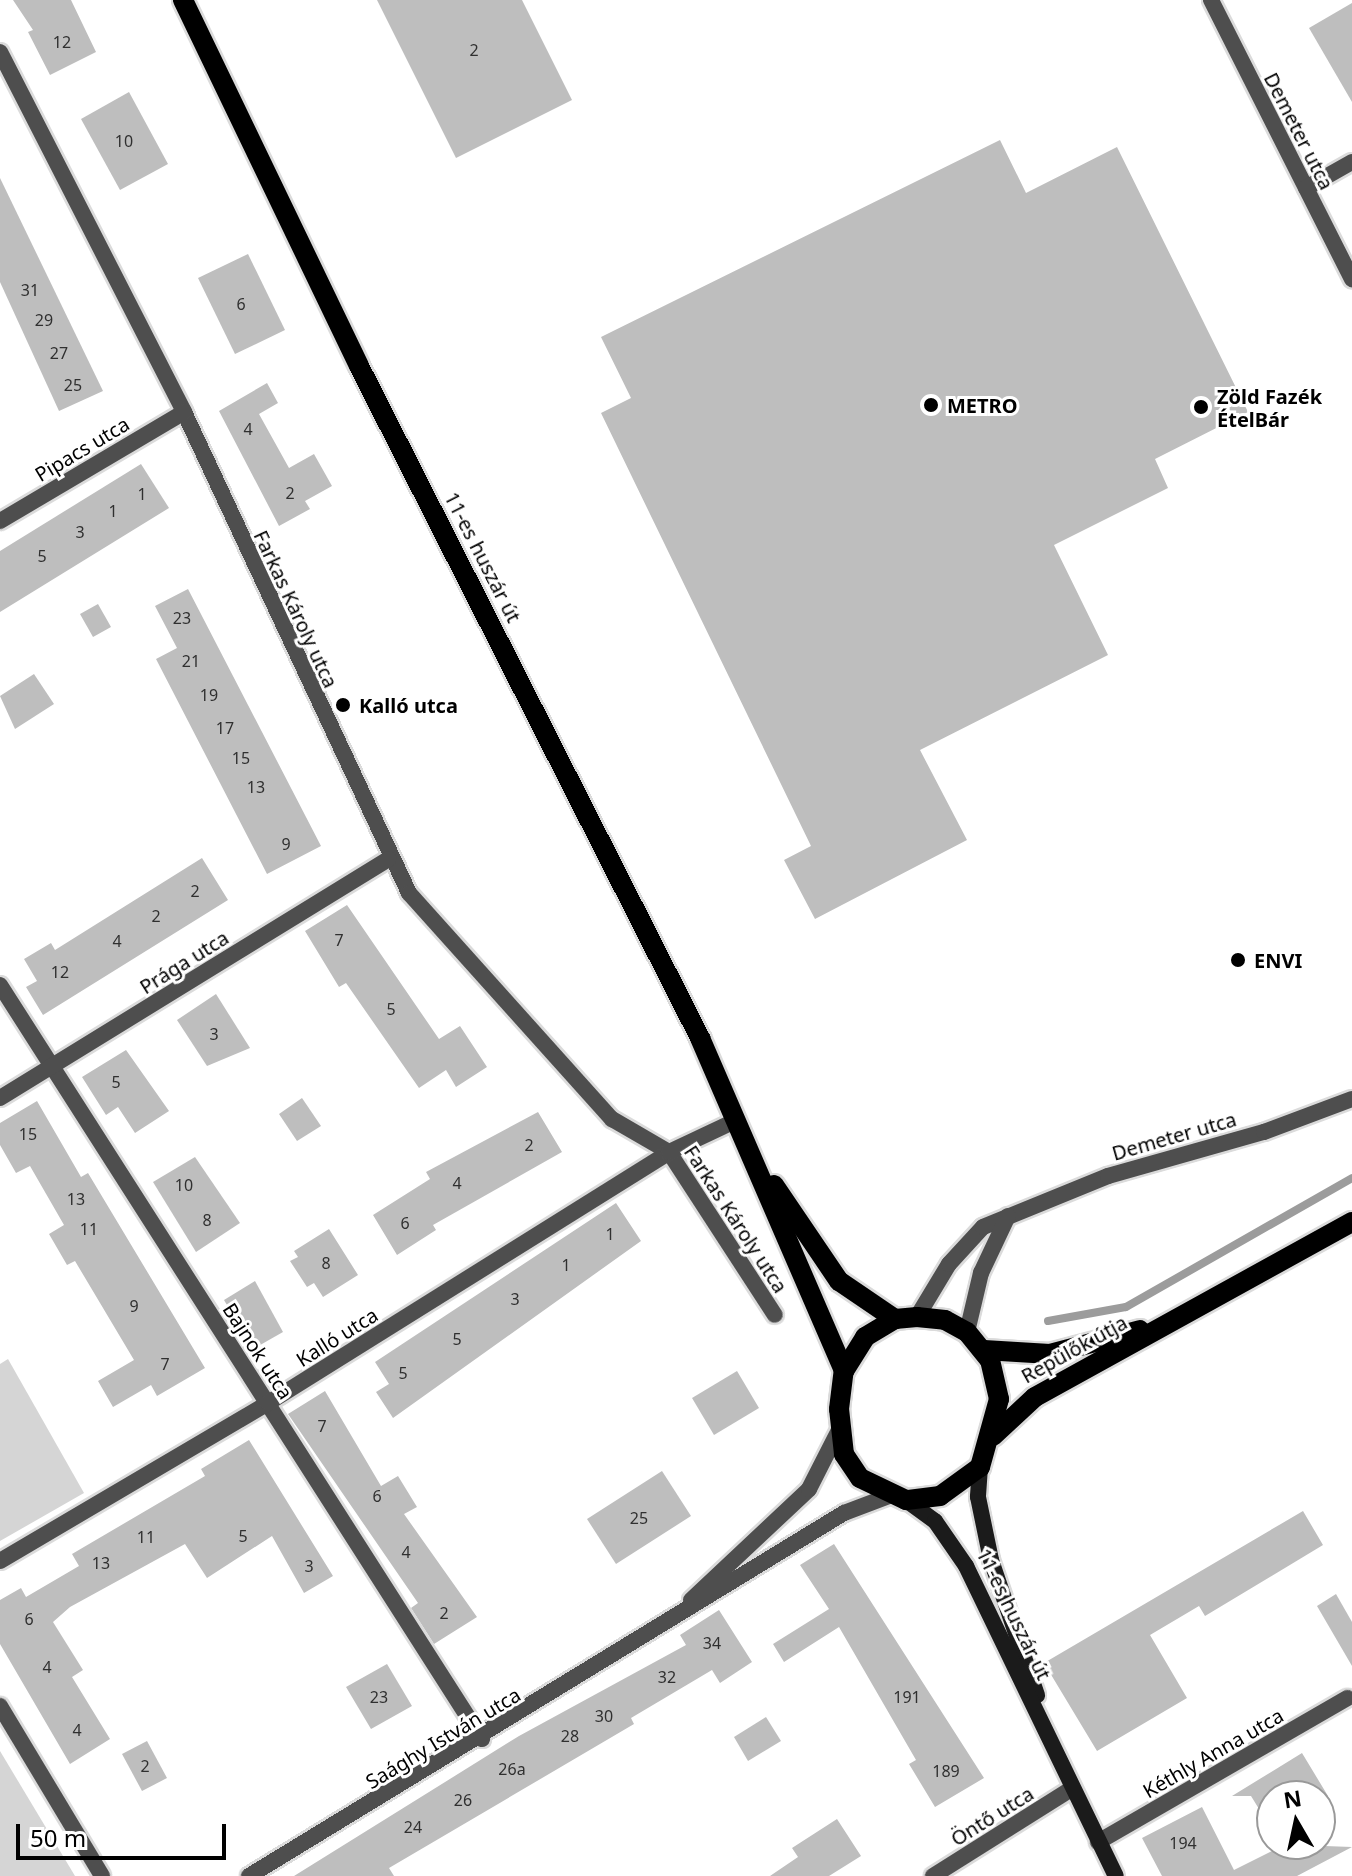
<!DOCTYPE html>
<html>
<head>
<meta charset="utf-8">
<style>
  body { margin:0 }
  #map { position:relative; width:1352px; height:1876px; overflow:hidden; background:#fff; font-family:"Noto Sans",sans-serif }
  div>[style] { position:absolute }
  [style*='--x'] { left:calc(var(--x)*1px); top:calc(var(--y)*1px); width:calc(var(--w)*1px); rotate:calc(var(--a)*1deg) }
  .green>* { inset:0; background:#d5d5d5 }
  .stream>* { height:8px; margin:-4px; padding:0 4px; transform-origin:4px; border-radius:4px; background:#9c9c9c }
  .building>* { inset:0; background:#bebebe }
  .roads { filter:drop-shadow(2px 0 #dbdbdb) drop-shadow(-2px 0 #dbdbdb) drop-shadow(0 2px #dbdbdb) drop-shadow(0 -2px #dbdbdb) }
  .minor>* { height:16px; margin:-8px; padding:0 8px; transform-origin:8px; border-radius:8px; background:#4e4e4e }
  .tertiary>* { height:16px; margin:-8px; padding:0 8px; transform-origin:8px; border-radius:8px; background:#4e4e4e }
  .secondary>* { height:16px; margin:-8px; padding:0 8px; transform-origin:8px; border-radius:8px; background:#1b1b1b }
  .primary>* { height:20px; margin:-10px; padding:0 10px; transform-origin:10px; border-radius:10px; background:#000 }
  .dots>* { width:22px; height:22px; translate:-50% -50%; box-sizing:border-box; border:4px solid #fff; border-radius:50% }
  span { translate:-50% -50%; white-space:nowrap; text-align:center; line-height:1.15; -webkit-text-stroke:6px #fff; paint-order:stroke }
  .number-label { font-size:16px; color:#303030 }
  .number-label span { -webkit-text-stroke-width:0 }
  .street-label { font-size:20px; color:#000 }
  .poi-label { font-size:20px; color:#000; font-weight:700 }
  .left { translate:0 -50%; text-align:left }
  .north { position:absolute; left:1256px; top:1780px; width:80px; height:80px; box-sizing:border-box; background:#fff; border:2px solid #999; border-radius:50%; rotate:351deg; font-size:22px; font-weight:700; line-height:32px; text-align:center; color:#000 }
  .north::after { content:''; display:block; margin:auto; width:28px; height:36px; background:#000; clip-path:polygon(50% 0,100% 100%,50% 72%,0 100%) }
  .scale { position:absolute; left:16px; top:1824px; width:210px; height:36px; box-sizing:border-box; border:4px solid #000; border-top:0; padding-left:10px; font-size:24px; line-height:28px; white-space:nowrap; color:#000; -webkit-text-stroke:6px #fff; paint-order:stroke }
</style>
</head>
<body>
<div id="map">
  <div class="green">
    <div style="clip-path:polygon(8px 1359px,84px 1493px,0 1541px,0 1364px)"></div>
    <div style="clip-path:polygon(0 1751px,75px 1876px,0 1876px)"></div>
  </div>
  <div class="stream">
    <div style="--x:1048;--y:1321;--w:79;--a:-10.2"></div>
    <div style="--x:1126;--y:1307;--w:260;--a:-29.7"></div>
  </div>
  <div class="building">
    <div style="clip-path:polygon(13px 0,71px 0,96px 52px,50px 75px,28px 32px,33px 30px)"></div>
    <div style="clip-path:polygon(377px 0,522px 0,572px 100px,456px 158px)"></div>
    <div style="clip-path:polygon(1352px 3px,1352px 102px,1309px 28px)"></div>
    <div style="clip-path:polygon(129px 92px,168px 164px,120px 190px,81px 119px)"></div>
    <div style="clip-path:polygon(1000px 140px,1026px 193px,1117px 147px,1248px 412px,1155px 459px,1168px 488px,1054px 545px,1108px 655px,920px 750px,967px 840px,815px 919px,784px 860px,811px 846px,601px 413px,631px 398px,601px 337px)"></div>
    <div style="clip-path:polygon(0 178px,103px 391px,59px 411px,0 282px)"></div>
    <div style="clip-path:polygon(248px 254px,285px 330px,235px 354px,198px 278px)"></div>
    <div style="clip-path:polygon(267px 383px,278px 403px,259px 414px,289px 468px,314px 454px,332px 486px,305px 501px,310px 509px,279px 526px,219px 411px)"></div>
    <div style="clip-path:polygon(141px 464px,169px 508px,0 612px,0 551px)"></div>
    <div style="clip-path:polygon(188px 589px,321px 846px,267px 874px,156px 659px,177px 648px,155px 606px)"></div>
    <div style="clip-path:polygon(98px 604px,111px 627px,93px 637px,80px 614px)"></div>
    <div style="clip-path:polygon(34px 674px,54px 704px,15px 729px,0 696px)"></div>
    <div style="clip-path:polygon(202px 858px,228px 900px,43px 1015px,26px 987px,37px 981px,24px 959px,51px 943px,55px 950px)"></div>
    <div style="clip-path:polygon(347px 905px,439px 1039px,460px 1026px,487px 1067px,456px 1087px,446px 1070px,419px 1088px,346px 983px,339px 987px,305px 931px)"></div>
    <div style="clip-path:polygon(216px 994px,250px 1048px,207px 1066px,177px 1020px)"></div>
    <div style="clip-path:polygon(126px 1050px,169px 1111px,135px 1133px,118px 1107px,106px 1115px,82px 1077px)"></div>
    <div style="clip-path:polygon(302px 1098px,321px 1126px,297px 1141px,279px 1114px)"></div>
    <div style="clip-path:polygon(37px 1101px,81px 1177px,88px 1173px,205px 1368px,157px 1396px,151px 1385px,113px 1407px,98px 1381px,134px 1360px,75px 1261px,67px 1265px,49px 1234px,64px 1225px,30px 1166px,16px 1173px,0 1145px,0 1123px)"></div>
    <div style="clip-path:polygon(538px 1112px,562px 1152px,433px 1225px,436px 1230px,397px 1255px,373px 1215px,430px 1179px,426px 1172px)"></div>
    <div style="clip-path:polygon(195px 1157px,240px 1223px,196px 1252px,153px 1182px)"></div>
    <div style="clip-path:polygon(616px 1203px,641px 1241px,393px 1418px,376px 1392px,389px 1384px,375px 1362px)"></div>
    <div style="clip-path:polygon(329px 1229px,358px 1275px,323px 1297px,314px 1283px,307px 1287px,290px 1261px,298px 1257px,294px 1251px)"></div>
    <div style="clip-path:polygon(255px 1281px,283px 1332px,253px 1349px,224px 1300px)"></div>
    <div style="clip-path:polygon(737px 1371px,759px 1408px,714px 1435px,692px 1398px)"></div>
    <div style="clip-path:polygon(325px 1391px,381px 1486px,398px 1476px,417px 1507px,404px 1514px,477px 1617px,434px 1644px,411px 1608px,418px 1603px,288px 1414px)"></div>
    <div style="clip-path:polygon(249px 1440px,333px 1576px,304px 1593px,272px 1536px,207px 1578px,185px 1544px,70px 1607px,53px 1622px,83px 1670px,72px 1677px,110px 1739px,70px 1764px,0 1644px,0 1600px,21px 1588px,26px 1597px,79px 1566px,72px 1554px,205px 1476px,201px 1469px)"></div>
    <div style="clip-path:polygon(662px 1471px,691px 1516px,616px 1564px,587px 1519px)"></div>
    <div style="clip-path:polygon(1303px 1511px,1323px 1545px,1205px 1616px,1199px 1606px,1150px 1635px,1187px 1698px,1097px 1751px,1044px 1663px)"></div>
    <div style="clip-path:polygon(834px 1544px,984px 1778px,935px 1807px,909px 1764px,916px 1760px,839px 1627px,784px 1662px,773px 1644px,829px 1609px,800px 1565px)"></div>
    <div style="clip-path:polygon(1336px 1594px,1352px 1622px,1352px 1666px,1317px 1606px)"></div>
    <div style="clip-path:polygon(719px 1610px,752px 1662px,720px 1683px,712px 1670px,631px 1718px,634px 1724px,389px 1868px,394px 1876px,294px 1876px,519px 1736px,686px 1645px,680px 1635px)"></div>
    <div style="clip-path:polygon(387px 1664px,412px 1706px,371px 1729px,346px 1687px)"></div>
    <div style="clip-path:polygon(766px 1717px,781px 1741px,748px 1761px,734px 1737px)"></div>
    <div style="clip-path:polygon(147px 1741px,167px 1778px,142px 1791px,122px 1754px)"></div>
    <div style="clip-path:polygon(1302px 1753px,1328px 1796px,1272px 1796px,1272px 1830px,1251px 1796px,1232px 1796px)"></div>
    <div style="clip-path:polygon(1202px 1807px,1234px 1870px,1274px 1850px,1270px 1844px,1352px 1847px,1297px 1876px,1162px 1876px,1142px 1838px)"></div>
    <div style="clip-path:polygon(837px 1819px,861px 1856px,829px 1876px,770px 1876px,798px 1857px,792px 1848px)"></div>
  </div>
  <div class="roads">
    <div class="minor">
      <div style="--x:1211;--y:0;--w:313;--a:63.2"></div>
      <div style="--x:0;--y:52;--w:404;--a:62.9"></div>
      <div style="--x:184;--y:412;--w:531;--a:64.93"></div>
      <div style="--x:409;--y:893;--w:304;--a:48.1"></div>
      <div style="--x:612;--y:1119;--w:66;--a:30.1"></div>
      <div style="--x:669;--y:1152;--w:194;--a:57"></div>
      <div style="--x:1306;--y:188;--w:53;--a:-29.5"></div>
      <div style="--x:0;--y:521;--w:214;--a:-30.6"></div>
      <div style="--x:0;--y:985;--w:895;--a:57.41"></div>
      <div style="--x:0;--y:1098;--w:456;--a:-31.6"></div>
      <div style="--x:917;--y:1317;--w:62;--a:-58.9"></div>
      <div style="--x:949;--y:1264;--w:50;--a:-47.4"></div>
      <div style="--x:983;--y:1227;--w:135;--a:-22.2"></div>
      <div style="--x:1108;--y:1176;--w:162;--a:-15.8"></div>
      <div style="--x:1264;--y:1132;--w:94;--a:-20.6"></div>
      <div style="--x:967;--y:1332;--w:61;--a:-76.7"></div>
      <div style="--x:981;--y:1273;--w:63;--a:-64.7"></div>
      <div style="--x:0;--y:1561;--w:311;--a:-30.5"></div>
      <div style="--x:268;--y:1403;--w:473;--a:-32"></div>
      <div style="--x:669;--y:1152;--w:73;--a:-25.2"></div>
      <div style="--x:0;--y:1706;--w:198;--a:59"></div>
      <div style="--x:1098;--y:1842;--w:288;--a:-30"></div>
    </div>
    <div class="tertiary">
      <div style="--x:691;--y:1600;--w:162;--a:-43.2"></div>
      <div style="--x:809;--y:1489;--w:66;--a:-63"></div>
      <div style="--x:249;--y:1876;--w:697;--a:-31.39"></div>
      <div style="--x:844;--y:1513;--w:48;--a:-20.7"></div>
      <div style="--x:933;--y:1876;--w:163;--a:-32.2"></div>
    </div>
    <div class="secondary">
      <div style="--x:980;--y:1467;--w:30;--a:94"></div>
      <div style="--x:978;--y:1497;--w:64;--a:78.3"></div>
      <div style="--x:991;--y:1560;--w:143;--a:71.2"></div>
      <div style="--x:906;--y:1500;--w:36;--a:36"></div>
      <div style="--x:935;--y:1521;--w:55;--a:55.4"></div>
      <div style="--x:966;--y:1566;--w:344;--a:64.2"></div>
    </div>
    <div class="primary">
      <div style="--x:183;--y:0;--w:406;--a:64.3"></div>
      <div style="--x:359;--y:366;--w:754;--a:63.09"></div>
      <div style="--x:700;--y:1038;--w:363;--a:66.6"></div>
      <div style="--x:774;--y:1185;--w:116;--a:55.9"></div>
      <div style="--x:839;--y:1281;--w:68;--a:34.2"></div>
      <div style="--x:917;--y:1317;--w:28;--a:6"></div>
      <div style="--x:945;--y:1320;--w:25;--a:29"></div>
      <div style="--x:967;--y:1332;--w:36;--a:51"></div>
      <div style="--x:990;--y:1360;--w:40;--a:77"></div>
      <div style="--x:999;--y:1399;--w:71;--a:105.6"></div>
      <div style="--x:980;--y:1467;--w:49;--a:144.1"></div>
      <div style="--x:940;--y:1496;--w:34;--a:173"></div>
      <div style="--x:906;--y:1500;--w:51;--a:-154.4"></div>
      <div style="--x:860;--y:1478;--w:29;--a:-124"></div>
      <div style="--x:844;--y:1454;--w:45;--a:-96.3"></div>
      <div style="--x:839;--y:1409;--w:38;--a:-83"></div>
      <div style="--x:844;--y:1371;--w:40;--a:-58"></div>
      <div style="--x:865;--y:1337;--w:35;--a:-31"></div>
      <div style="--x:895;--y:1319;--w:22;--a:-5"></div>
      <div style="--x:984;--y:1350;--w:66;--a:3.5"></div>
      <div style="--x:1050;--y:1354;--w:93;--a:-14.9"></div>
      <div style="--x:993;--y:1436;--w:57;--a:-42.9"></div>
      <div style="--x:1035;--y:1397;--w:362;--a:-28.9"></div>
    </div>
  </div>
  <div class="dots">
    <div style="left:931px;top:405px;background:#000"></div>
    <div style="left:1201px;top:407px;background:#000"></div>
    <div style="left:343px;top:705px;background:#000"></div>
    <div style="left:1238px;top:960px;background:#000"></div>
  </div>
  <div class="number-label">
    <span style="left:62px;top:42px">12</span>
    <span style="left:474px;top:50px">2</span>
    <span style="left:124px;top:141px">10</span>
    <span style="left:30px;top:290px">31</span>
    <span style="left:241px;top:304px">6</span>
    <span style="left:44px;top:320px">29</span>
    <span style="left:59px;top:353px">27</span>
    <span style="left:73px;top:385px">25</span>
    <span style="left:248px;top:429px">4</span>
    <span style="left:290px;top:493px">2</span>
    <span style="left:142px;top:494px">1</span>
    <span style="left:113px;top:511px">1</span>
    <span style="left:80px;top:532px">3</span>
    <span style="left:42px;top:556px">5</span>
    <span style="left:182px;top:618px">23</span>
    <span style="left:191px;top:661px">21</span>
    <span style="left:209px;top:695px">19</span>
    <span style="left:225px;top:728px">17</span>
    <span style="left:241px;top:758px">15</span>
    <span style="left:256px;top:787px">13</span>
    <span style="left:286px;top:844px">9</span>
    <span style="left:195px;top:891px">2</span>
    <span style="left:156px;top:916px">2</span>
    <span style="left:339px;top:940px">7</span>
    <span style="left:117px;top:941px">4</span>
    <span style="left:60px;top:972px">12</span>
    <span style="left:391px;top:1009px">5</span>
    <span style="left:214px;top:1034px">3</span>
    <span style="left:116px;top:1082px">5</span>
    <span style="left:28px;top:1134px">15</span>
    <span style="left:529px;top:1145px">2</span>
    <span style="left:457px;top:1183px">4</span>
    <span style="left:184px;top:1185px">10</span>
    <span style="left:76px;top:1199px">13</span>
    <span style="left:207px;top:1220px">8</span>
    <span style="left:405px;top:1223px">6</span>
    <span style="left:89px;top:1229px">11</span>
    <span style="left:610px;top:1234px">1</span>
    <span style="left:326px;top:1263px">8</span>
    <span style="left:566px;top:1265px">1</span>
    <span style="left:515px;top:1299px">3</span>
    <span style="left:134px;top:1306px">9</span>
    <span style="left:457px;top:1339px">5</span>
    <span style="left:165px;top:1364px">7</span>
    <span style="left:403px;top:1373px">5</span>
    <span style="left:322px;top:1426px">7</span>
    <span style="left:377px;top:1496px">6</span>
    <span style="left:639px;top:1518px">25</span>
    <span style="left:243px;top:1536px">5</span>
    <span style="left:146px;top:1537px">11</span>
    <span style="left:406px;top:1552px">4</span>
    <span style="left:101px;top:1563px">13</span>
    <span style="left:309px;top:1566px">3</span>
    <span style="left:444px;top:1613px">2</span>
    <span style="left:29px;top:1619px">6</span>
    <span style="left:712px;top:1643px">34</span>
    <span style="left:47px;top:1667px">4</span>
    <span style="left:667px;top:1677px">32</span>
    <span style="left:379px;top:1697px">23</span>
    <span style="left:907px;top:1697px">191</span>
    <span style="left:604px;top:1716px">30</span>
    <span style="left:77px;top:1730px">4</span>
    <span style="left:570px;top:1736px">28</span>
    <span style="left:145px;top:1766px">2</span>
    <span style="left:512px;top:1769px">26a</span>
    <span style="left:946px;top:1771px">189</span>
    <span style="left:463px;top:1800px">26</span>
    <span style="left:413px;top:1827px">24</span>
    <span style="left:1183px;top:1843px">194</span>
  </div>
  <div class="street-label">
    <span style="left:1299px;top:131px;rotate:63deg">Demeter utca</span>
    <span style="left:82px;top:449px;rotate:-31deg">Pipacs utca</span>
    <span style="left:483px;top:557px;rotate:63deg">11-es huszár út</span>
    <span style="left:296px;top:609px;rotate:65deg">Farkas Károly utca</span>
    <span style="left:184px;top:962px;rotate:-32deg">Prága utca</span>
    <span style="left:1174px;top:1136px;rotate:-16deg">Demeter utca</span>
    <span style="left:736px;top:1219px;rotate:57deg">Farkas Károly utca</span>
    <span style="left:337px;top:1337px;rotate:-32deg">Kalló utca</span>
    <span style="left:1074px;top:1349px;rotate:-29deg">Repülők útja</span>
    <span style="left:258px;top:1351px;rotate:57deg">Bajnok utca</span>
    <span style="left:1014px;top:1614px;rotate:64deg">11-es huszár út</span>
    <span style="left:443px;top:1738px;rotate:-31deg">Saághy István utca</span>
    <span style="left:1213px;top:1753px;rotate:-30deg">Kéthly Anna utca</span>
    <span style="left:992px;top:1816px;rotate:-32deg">Öntő utca</span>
  </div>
  <div class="poi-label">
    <span class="left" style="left:1217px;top:408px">Zöld Fazék<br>ÉtelBár</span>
    <span class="left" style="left:947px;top:405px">METRO</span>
    <span class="left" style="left:359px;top:705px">Kalló utca</span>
    <span class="left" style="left:1254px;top:960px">ENVI</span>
  </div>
  <div class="north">N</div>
  <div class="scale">50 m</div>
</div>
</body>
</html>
